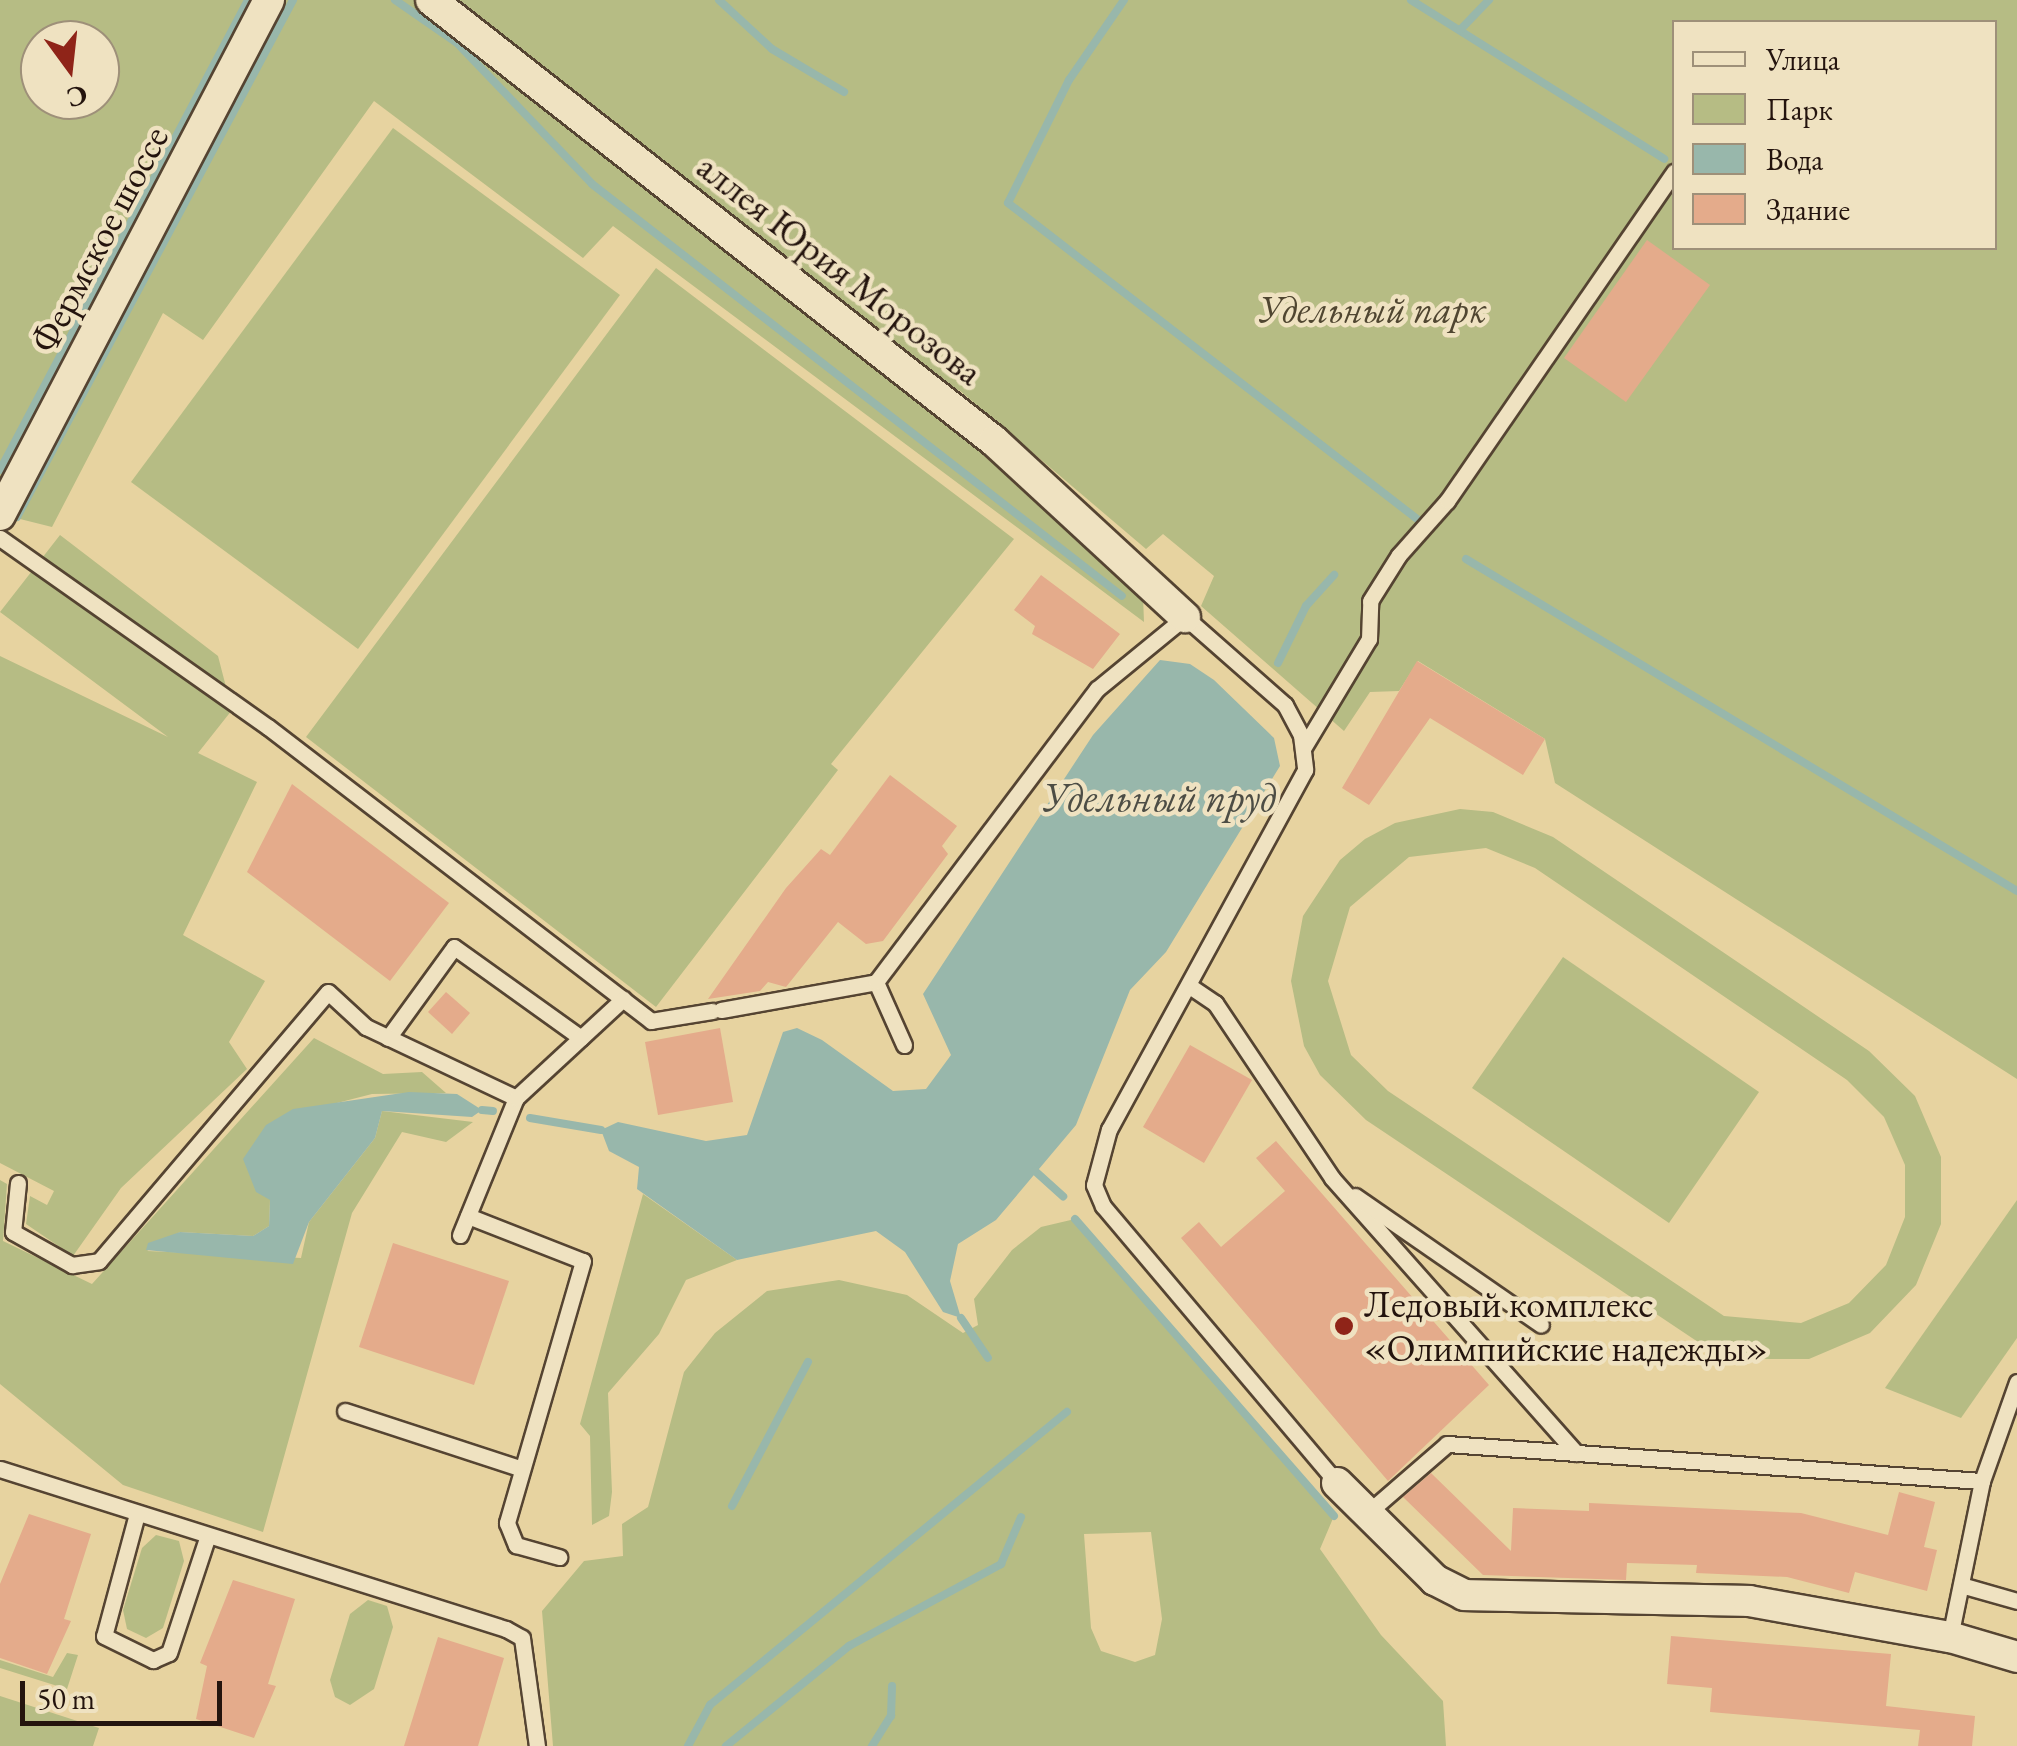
<!DOCTYPE html>
<html>
<head>
<meta charset="utf-8">
<style>
  body { margin:0 }
  #map { position:relative; width:2017px; height:1746px; overflow:hidden; background:#e7d3a0; font-family:"EB Garamond",serif }
  div>[style] { position:absolute }
  [style*='--x'] { left:calc(var(--x)*1px); top:calc(var(--y)*1px); width:calc(var(--w)*1px); rotate:calc(var(--a)*1deg) }
  .green>* { inset:0; background:#b6bc84 }
  .water>* { inset:0; background:#98b7ab }
  .stream>* { height:8px; margin:-4px; padding:0 4px; transform-origin:4px; border-radius:4px; background:#98b7ab }
  .building>* { inset:0; background:#e4ab8b }
  .roads { filter:drop-shadow(2px 0 #554432) drop-shadow(-2px 0 #554432) drop-shadow(0 2px #554432) drop-shadow(0 -2px #554432) }
  .lane>* { height:15px; margin:-7.5px; padding:0 7.5px; transform-origin:7.5px; border-radius:7.5px; background:#efe2c1 }
  .street>* { height:30px; margin:-15px; padding:0 15px; transform-origin:15px; border-radius:15px; background:#efe2c1 }
  .dots>* { width:28px; height:28px; translate:-50% -50%; box-sizing:border-box; border:5px solid #efe2c1; border-radius:50% }
  span { translate:-50% -50%; white-space:nowrap; text-align:center; line-height:1.15; -webkit-text-stroke:9px #efe2c1; paint-order:stroke }
  .street-label { font-size:38px; color:#24140e }
  .park-label { font-size:38px; color:#504631; font-style:italic }
  .poi-label { font-size:38px; color:#24140e }
  .left { translate:0 -50%; text-align:left }
  .water-label { font-size:40px; color:#4d4d45; font-style:italic }
  .legend { position:absolute; left:1672px; top:20px; width:325px; height:230px; box-sizing:border-box; background:#efe2c1; border:2px solid #9e9079; margin:0; padding:12px 18px; list-style:none; font-size:30px; color:#24140e }
  .legend li { display:flex; align-items:center; gap:20px; height:50px }
  .legend b { width:50px; border:2px solid #9e9079 }
  .north { position:absolute; left:20px; top:20px; width:100px; height:100px; box-sizing:border-box; background:#efe2c1; border:2px solid #9e9079; border-radius:50%; rotate:165deg; font-size:28px; font-weight:700; line-height:40px; text-align:center; color:#24140e }
  .north::after { content:''; display:block; margin:auto; width:35px; height:45px; background:#8f2418; clip-path:polygon(50% 0,100% 100%,50% 72%,0 100%) }
  .scale { position:absolute; left:20px; top:1681px; width:202px; height:45px; box-sizing:border-box; border:5px solid #24140e; border-top:0; padding-left:12px; font-size:30px; line-height:35px; white-space:nowrap; color:#24140e; -webkit-text-stroke:8px #efe2c1; paint-order:stroke }
</style>
</head>
<body>
<div id="map">
  <div class="green">
    <div style="clip-path:polygon(evenodd,0 0,2017px 0,2017px 1079px,1555px 783px,1545px 739px,1418px 661px,1399px 691px,1370px 692px,1344px 731px,1201px 606px,1214px 576px,1163px 534px,1146px 549px,959px 390px,940px 414px,1098px 547px,1143px 596px,1144px 622px,613px 226px,583px 258px,374px 101px,203px 340px,163px 313px,52px 527px,0 514px,0 0,1674px 22px,1994px 22px,1994px 248px,1674px 248px,1674px 22px,0 0,40px 40px,100px 40px,100px 100px,40px 100px,40px 40px)"></div>
    <div style="clip-path:polygon(393px 128px,620px 295px,358px 649px,131px 482px)"></div>
    <div style="clip-path:polygon(656px 268px,1014px 539px,831px 764px,838px 770px,656px 1007px,306px 737px)"></div>
    <div style="clip-path:polygon(60px 535px,218px 656px,232px 710px,198px 753px,257px 782px,183px 935px,265px 981px,229px 1042px,247px 1069px,121px 1188px,73px 1256px,26px 1224px,30px 1196px,47px 1205px,54px 1191px,0 1163px,0 656px,168px 737px,0 612px)"></div>
    <div style="clip-path:polygon(evenodd,1460px 809px,1493px 812px,1553px 837px,1869px 1051px,1915px 1096px,1941px 1157px,1941px 1224px,1916px 1285px,1870px 1333px,1809px 1359px,1742px 1359px,1710px 1350px,1366px 1120px,1320px 1075px,1304px 1046px,1291px 981px,1303px 916px,1340px 860px,1365px 839px,1395px 823px,1460px 809px,1486px 848px,1535px 868px,1847px 1080px,1884px 1117px,1905px 1165px,1905px 1217px,1886px 1265px,1849px 1303px,1801px 1323px,1724px 1316px,1388px 1091px,1351px 1055px,1328px 981px,1350px 907px,1409px 857px,1486px 848px)"></div>
    <div style="clip-path:polygon(1563px 957px,1759px 1092px,1669px 1223px,1472px 1088px)"></div>
    <div style="clip-path:polygon(314px 1038px,383px 1074px,422px 1072px,446px 1093px,372px 1094px,333px 1104px,270px 1200px,269px 1226px,253px 1236px,180px 1232px,147px 1251px,301px 1258px,309px 1222px,375px 1138px,382px 1111px,473px 1122px,446px 1142px,402px 1132px,352px 1213px,263px 1532px,123px 1485px,0 1384px,0 1180px,7px 1184px,3px 1241px,92px 1284px)"></div>
    <div style="clip-path:polygon(643px 1194px,737px 1260px,686px 1280px,659px 1334px,608px 1393px,612px 1492px,609px 1516px,592px 1525px,590px 1436px,580px 1424px)"></div>
    <div style="clip-path:polygon(2017px 1200px,2017px 1338px,1961px 1418px,1885px 1388px)"></div>
    <div style="clip-path:polygon(evenodd,1075px 1219px,1334px 1516px,1320px 1549px,1381px 1635px,1443px 1701px,1446px 1746px,553px 1746px,542px 1611px,584px 1561px,623px 1556px,622px 1524px,648px 1507px,684px 1372px,715px 1333px,767px 1291px,839px 1280px,907px 1295px,963px 1333px,978px 1325px,974px 1299px,1012px 1250px,1041px 1227px,1075px 1219px,1151px 1532px,1162px 1619px,1155px 1655px,1135px 1662px,1101px 1651px,1091px 1628px,1084px 1534px,1151px 1532px)"></div>
    <div style="clip-path:polygon(156px 1535px,179px 1541px,184px 1561px,163px 1628px,146px 1638px,127px 1629px,123px 1610px,142px 1548px)"></div>
    <div style="clip-path:polygon(368px 1600px,387px 1606px,393px 1627px,374px 1689px,350px 1705px,335px 1697px,330px 1680px,350px 1614px)"></div>
    <div style="clip-path:polygon(67px 1653px,78px 1655px,67px 1689px,0 1668px,0 1660px,53px 1677px)"></div>
    <div style="clip-path:polygon(0 1696px,99px 1728px,93px 1746px,0 1746px)"></div>
  </div>
  <div class="water">
    <div style="clip-path:polygon(1160px 660px,1190px 664px,1214px 680px,1274px 738px,1280px 766px,1166px 952px,1130px 990px,1076px 1125px,996px 1220px,958px 1244px,950px 1281px,961px 1318px,943px 1312px,905px 1252px,876px 1231px,737px 1260px,637px 1189px,639px 1167px,609px 1151px,601px 1130px,618px 1122px,706px 1141px,747px 1135px,783px 1032px,797px 1028px,822px 1040px,893px 1091px,926px 1089px,951px 1055px,923px 994px,1093px 735px)"></div>
    <div style="clip-path:polygon(409px 1092px,457px 1094px,482px 1110px,472px 1117px,382px 1111px,375px 1138px,309px 1222px,293px 1264px,146px 1250px,148px 1243px,180px 1232px,253px 1236px,269px 1226px,270px 1200px,256px 1192px,243px 1159px,266px 1125px,293px 1109px)"></div>
  </div>
  <div class="stream">
    <div style="--x:395;--y:0;--w:75;--a:34.7"></div>
    <div style="--x:457;--y:43;--w:195;--a:46.2"></div>
    <div style="--x:592;--y:184;--w:671;--a:37.86"></div>
    <div style="--x:719;--y:0;--w:72;--a:42.8"></div>
    <div style="--x:772;--y:49;--w:84;--a:30.8"></div>
    <div style="--x:1124;--y:0;--w:97;--a:124.5"></div>
    <div style="--x:1069;--y:80;--w:137;--a:116.4"></div>
    <div style="--x:1008;--y:203;--w:522;--a:37.68"></div>
    <div style="--x:1411;--y:0;--w:299;--a:32.1"></div>
    <div style="--x:1460;--y:30;--w:42;--a:-46"></div>
    <div style="--x:0;--y:470;--w:531;--a:-62.18"></div>
    <div style="--x:17;--y:517;--w:586;--a:-61.9"></div>
    <div style="--x:1466;--y:559;--w:643;--a:31.07"></div>
    <div style="--x:1278;--y:663;--w:64;--a:-63.8"></div>
    <div style="--x:1306;--y:606;--w:42;--a:-47.9"></div>
    <div style="--x:482;--y:1110;--w:11;--a:5"></div>
    <div style="--x:530;--y:1118;--w:72;--a:9.6"></div>
    <div style="--x:1035;--y:1171;--w:38;--a:42"></div>
    <div style="--x:1075;--y:1219;--w:394;--a:48.9"></div>
    <div style="--x:961;--y:1318;--w:48;--a:56"></div>
    <div style="--x:732;--y:1506;--w:163;--a:-62.2"></div>
    <div style="--x:688;--y:1746;--w:47;--a:-61.8"></div>
    <div style="--x:710;--y:1705;--w:462;--a:-39.4"></div>
    <div style="--x:726;--y:1746;--w:159;--a:-39.1"></div>
    <div style="--x:849;--y:1646;--w:173;--a:-28.3"></div>
    <div style="--x:1001;--y:1564;--w:51;--a:-66.9"></div>
    <div style="--x:872;--y:1746;--w:36;--a:-58"></div>
    <div style="--x:891;--y:1716;--w:30;--a:-88"></div>
  </div>
  <div class="building">
    <div style="clip-path:polygon(1647px 240px,1710px 285px,1626px 402px,1564px 358px)"></div>
    <div style="clip-path:polygon(1041px 575px,1120px 634px,1093px 669px,1032px 634px,1035px 626px,1014px 610px)"></div>
    <div style="clip-path:polygon(1417px 661px,1545px 739px,1523px 775px,1430px 718px,1369px 805px,1342px 788px)"></div>
    <div style="clip-path:polygon(890px 775px,957px 826px,942px 846px,948px 854px,883px 941px,866px 944px,838px 922px,786px 987px,768px 982px,760px 991px,708px 999px,786px 888px,821px 849px,830px 855px)"></div>
    <div style="clip-path:polygon(292px 784px,449px 903px,390px 981px,247px 872px)"></div>
    <div style="clip-path:polygon(446px 992px,470px 1013px,452px 1034px,428px 1012px)"></div>
    <div style="clip-path:polygon(720px 1028px,733px 1102px,658px 1115px,645px 1042px)"></div>
    <div style="clip-path:polygon(1190px 1045px,1252px 1080px,1204px 1163px,1143px 1127px)"></div>
    <div style="clip-path:polygon(1276px 1141px,1489px 1385px,1388px 1481px,1181px 1238px,1199px 1222px,1221px 1247px,1285px 1191px,1256px 1158px)"></div>
    <div style="clip-path:polygon(393px 1243px,509px 1281px,474px 1385px,359px 1347px)"></div>
    <div style="clip-path:polygon(1431px 1473px,1511px 1551px,1513px 1508px,1589px 1511px,1589px 1503px,1801px 1513px,1888px 1535px,1899px 1492px,1935px 1502px,1924px 1547px,1937px 1550px,1927px 1591px,1855px 1572px,1849px 1593px,1787px 1577px,1696px 1573px,1697px 1565px,1627px 1563px,1626px 1580px,1483px 1575px,1403px 1497px)"></div>
    <div style="clip-path:polygon(29px 1514px,91px 1534px,64px 1619px,71px 1621px,47px 1674px,0 1658px,0 1584px)"></div>
    <div style="clip-path:polygon(233px 1580px,295px 1599px,268px 1684px,276px 1686px,254px 1738px,196px 1719px,207px 1666px,200px 1663px)"></div>
    <div style="clip-path:polygon(1671px 1636px,1891px 1654px,1886px 1706px,1975px 1716px,1972px 1746px,1918px 1746px,1920px 1730px,1710px 1712px,1712px 1688px,1667px 1684px)"></div>
    <div style="clip-path:polygon(438px 1637px,504px 1658px,478px 1746px,404px 1746px)"></div>
  </div>
  <div class="roads">
    <div class="lane">
      <div style="--x:0;--y:538;--w:328;--a:35.2"></div>
      <div style="--x:268;--y:727;--w:483;--a:37.5"></div>
      <div style="--x:651;--y:1021;--w:62;--a:-9.3"></div>
      <div style="--x:1304;--y:747;--w:126;--a:-59"></div>
      <div style="--x:1369;--y:639;--w:38;--a:-88"></div>
      <div style="--x:1370;--y:601;--w:54;--a:-57.8"></div>
      <div style="--x:1399;--y:555;--w:72;--a:-48.4"></div>
      <div style="--x:1447;--y:501;--w:400;--a:-55.4"></div>
      <div style="--x:876;--y:982;--w:69;--a:66"></div>
      <div style="--x:1191;--y:987;--w:29;--a:34"></div>
      <div style="--x:1215;--y:1003;--w:211;--a:56.2"></div>
      <div style="--x:1332;--y:1178;--w:368;--a:48.4"></div>
      <div style="--x:721;--y:1010;--w:158;--a:-10.2"></div>
      <div style="--x:876;--y:982;--w:367;--a:-53"></div>
      <div style="--x:1097;--y:689;--w:114;--a:-39.3"></div>
      <div style="--x:1185;--y:617;--w:133;--a:41.3"></div>
      <div style="--x:1285;--y:705;--w:34;--a:62"></div>
      <div style="--x:1301;--y:735;--w:35;--a:83"></div>
      <div style="--x:1305;--y:770;--w:409;--a:118.6"></div>
      <div style="--x:1109;--y:1129;--w:58;--a:105"></div>
      <div style="--x:1094;--y:1185;--w:23;--a:67"></div>
      <div style="--x:1103;--y:1206;--w:363;--a:49.8"></div>
      <div style="--x:388;--y:1038;--w:112;--a:-54"></div>
      <div style="--x:454;--y:947;--w:156;--a:35.6"></div>
      <div style="--x:18;--y:1183;--w:49;--a:95.8"></div>
      <div style="--x:13;--y:1232;--w:68;--a:29.2"></div>
      <div style="--x:72;--y:1265;--w:27;--a:-8"></div>
      <div style="--x:99;--y:1261;--w:353;--a:-49.6"></div>
      <div style="--x:328;--y:992;--w:52;--a:42.6"></div>
      <div style="--x:366;--y:1027;--w:166;--a:25.3"></div>
      <div style="--x:1355;--y:1196;--w:226;--a:34.7"></div>
      <div style="--x:468;--y:1216;--w:123;--a:21.4"></div>
      <div style="--x:583;--y:1261;--w:273;--a:106.2"></div>
      <div style="--x:507;--y:1523;--w:24;--a:68"></div>
      <div style="--x:516;--y:1545;--w:45;--a:15.6"></div>
      <div style="--x:460;--y:1235;--w:148;--a:-67.8"></div>
      <div style="--x:516;--y:1098;--w:146;--a:-42.8"></div>
      <div style="--x:345;--y:1411;--w:186;--a:18.1"></div>
      <div style="--x:0;--y:1469;--w:531;--a:17.55"></div>
      <div style="--x:506;--y:1629;--w:18;--a:29"></div>
      <div style="--x:522;--y:1638;--w:109;--a:82.1"></div>
      <div style="--x:137;--y:1514;--w:126;--a:105.1"></div>
      <div style="--x:104;--y:1636;--w:55;--a:26.1"></div>
      <div style="--x:153;--y:1660;--w:17;--a:-24"></div>
      <div style="--x:169;--y:1653;--w:124;--a:-71.7"></div>
      <div style="--x:1364;--y:1516;--w:110;--a:-40.9"></div>
      <div style="--x:1447;--y:1444;--w:536;--a:3.96"></div>
      <div style="--x:1961;--y:1585;--w:58;--a:15.9"></div>
      <div style="--x:1950;--y:1637;--w:159;--a:-78.4"></div>
      <div style="--x:1982;--y:1481;--w:105;--a:-70.5"></div>
    </div>
    <div class="street">
      <div style="--x:431;--y:0;--w:715;--a:38.07"></div>
      <div style="--x:994;--y:441;--w:260;--a:42.7"></div>
      <div style="--x:0;--y:515;--w:581;--a:-62.42"></div>
      <div style="--x:1337;--y:1483;--w:138;--a:44.7"></div>
      <div style="--x:1435;--y:1580;--w:33;--a:27"></div>
      <div style="--x:1464;--y:1595;--w:285;--a:1.2"></div>
      <div style="--x:1749;--y:1601;--w:204;--a:10.2"></div>
      <div style="--x:1950;--y:1637;--w:70;--a:16.6"></div>
    </div>
  </div>
  <div class="dots">
    <div style="left:1344px;top:1326px;background:#8f2418"></div>
  </div>
  <div class="street-label">
    <span style="left:99px;top:239px;rotate:-62deg">Фермское шоссе</span>
    <span style="left:840px;top:269px;rotate:38deg">аллея Юрия Морозова</span>
  </div>
  <div class="park-label">
    <span style="left:1372px;top:309px">Удельный парк</span>
  </div>
  <div class="poi-label">
    <span class="left" style="left:1364px;top:1326px">Ледовый комплекс<br>«Олимпийские надежды»</span>
  </div>
  <div class="water-label">
    <span style="left:1159px;top:797px">Удельный пруд</span>
  </div>
  <ul class="legend">
  <li><b style="height:12px;background:#efe2c1"></b>Улица</li>
  <li><b style="height:28px;background:#b6bc84"></b>Парк</li>
  <li><b style="height:28px;background:#98b7ab"></b>Вода</li>
  <li><b style="height:28px;background:#e4ab8b"></b>Здание</li>
  </ul>
  <div class="north">С</div>
  <div class="scale">50 m</div>
</div>
</body>
</html>
